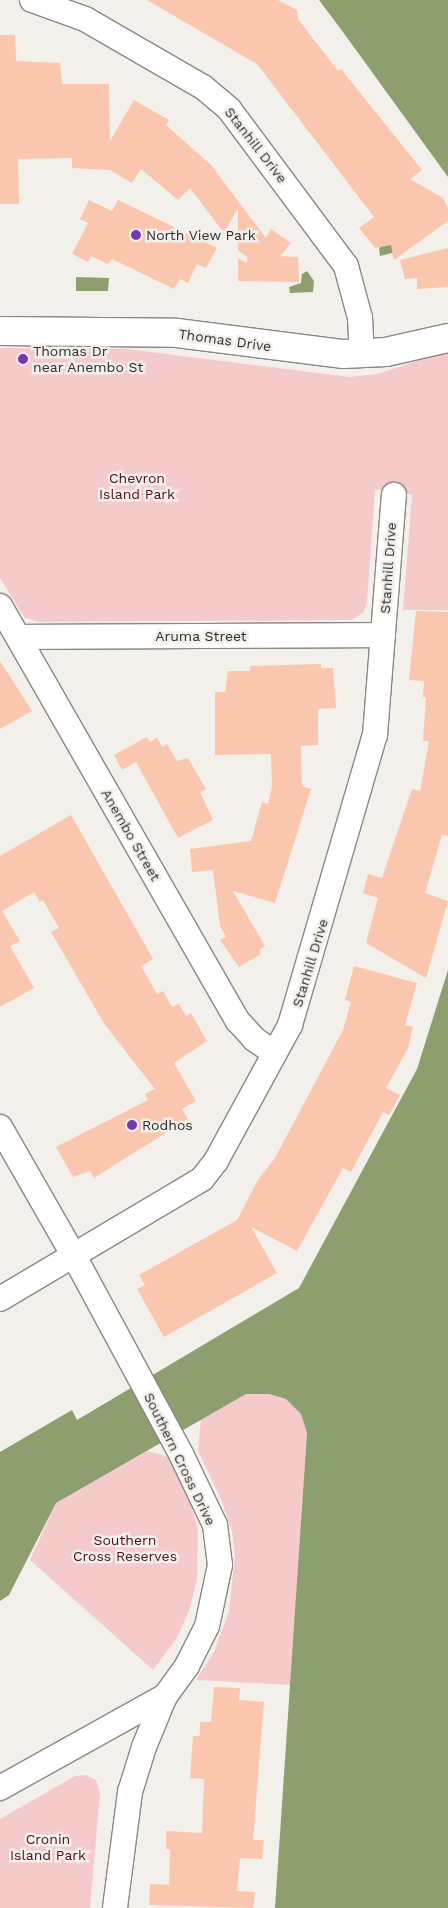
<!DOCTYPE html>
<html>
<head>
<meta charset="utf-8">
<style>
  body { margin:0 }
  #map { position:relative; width:448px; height:1908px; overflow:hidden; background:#f3efea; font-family:"Work Sans",sans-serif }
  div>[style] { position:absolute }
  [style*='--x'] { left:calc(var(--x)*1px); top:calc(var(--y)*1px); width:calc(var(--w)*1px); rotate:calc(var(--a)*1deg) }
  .green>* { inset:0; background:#f4cbca }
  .water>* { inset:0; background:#8d9f6f }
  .building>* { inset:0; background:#fac6ad }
  .roads { filter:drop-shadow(1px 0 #8a8783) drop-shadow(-1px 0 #8a8783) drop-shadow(0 1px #8a8783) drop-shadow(0 -1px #8a8783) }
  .minor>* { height:24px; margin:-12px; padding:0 12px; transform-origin:12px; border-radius:12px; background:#fff }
  .secondary>* { height:28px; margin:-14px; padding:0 14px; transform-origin:14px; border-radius:14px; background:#fff }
  .dots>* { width:14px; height:14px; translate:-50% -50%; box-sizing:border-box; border:2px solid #f3efea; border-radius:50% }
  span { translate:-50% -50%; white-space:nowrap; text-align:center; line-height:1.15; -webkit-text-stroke:5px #f3efea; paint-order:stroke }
  .street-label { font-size:14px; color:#2d2c2a }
  .poi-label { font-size:14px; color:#2d2c2a }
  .left { translate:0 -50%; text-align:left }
  .park-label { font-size:14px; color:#520d15 }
</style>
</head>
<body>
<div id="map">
  <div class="green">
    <div style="clip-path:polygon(0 348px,127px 349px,350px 377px,377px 374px,448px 351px,448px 610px,403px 610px,412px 495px,390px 488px,375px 490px,367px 602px,364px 612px,352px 620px,40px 622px,25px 618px,0 578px)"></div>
    <div style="clip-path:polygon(246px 1394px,269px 1394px,286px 1399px,301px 1414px,307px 1433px,291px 1685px,196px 1680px,214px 1652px,229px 1611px,235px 1556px,232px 1531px,221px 1499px,198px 1451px,201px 1419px)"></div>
    <div style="clip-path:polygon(147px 1451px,169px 1457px,185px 1484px,198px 1530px,197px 1579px,189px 1611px,177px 1638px,153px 1670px,30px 1560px,56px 1503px)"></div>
    <div style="clip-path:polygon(86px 1775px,96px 1780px,100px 1793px,90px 1908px,0 1908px,0 1819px,75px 1776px)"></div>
  </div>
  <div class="water">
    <div style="clip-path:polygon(319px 0,448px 0,448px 177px,340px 28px)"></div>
    <div style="clip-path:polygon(398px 237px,408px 249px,380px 256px,379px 248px)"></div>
    <div style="clip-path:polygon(307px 271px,314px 281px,313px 292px,290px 293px,289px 287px,301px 283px,302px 274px)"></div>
    <div style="clip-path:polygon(76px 277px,109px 278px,108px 291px,76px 291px)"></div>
    <div style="clip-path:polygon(448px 970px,448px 1908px,275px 1908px,307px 1433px,301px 1414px,286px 1399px,269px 1394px,246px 1394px,56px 1503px,9px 1595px,0 1601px,0 1452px,72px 1410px,77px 1420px,299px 1288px,417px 1069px)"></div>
  </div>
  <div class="building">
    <div style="clip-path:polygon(147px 0,278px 0,297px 10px,298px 19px,338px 71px,341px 69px,422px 170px,410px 179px,443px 198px,448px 208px,448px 221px,394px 260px,391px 245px,375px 248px,359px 228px,374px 217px,257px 64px)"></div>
    <div style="clip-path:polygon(0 35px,15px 35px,16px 61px,60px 63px,62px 84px,109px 84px,110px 141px,134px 100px,169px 120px,166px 125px,211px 165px,266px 238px,271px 229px,291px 243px,280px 256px,298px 257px,299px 282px,238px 281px,238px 258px,247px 263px,247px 257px,238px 250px,238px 208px,224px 233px,190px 188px,178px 200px,141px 169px,132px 183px,110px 170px,72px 168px,72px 158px,18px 159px,19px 204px,0 204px)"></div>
    <div style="clip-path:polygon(89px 200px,112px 211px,118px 200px,217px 248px,206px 268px,197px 264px,188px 283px,180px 279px,174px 289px,112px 259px,108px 264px,91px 256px,88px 262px,72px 254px,88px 223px,80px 219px)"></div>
    <div style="clip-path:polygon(448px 248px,448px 287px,417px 289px,417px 278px,405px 279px,400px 260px)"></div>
    <div style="clip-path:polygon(416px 611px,448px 612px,448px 836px,442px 835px,425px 893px,448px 901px,426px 978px,366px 943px,378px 898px,363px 893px,368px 874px,382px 878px,412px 789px,420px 791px,429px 741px,423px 741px,426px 698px,423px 697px,424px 681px,409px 680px)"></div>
    <div style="clip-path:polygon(0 661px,32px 711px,0 729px)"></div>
    <div style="clip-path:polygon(321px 664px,321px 668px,333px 668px,336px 708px,318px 709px,318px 745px,301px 746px,302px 786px,311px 789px,275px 903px,233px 891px,265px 946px,259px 950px,261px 954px,239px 967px,220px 940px,226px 937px,220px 926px,213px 870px,192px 872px,190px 849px,251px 841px,262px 802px,268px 804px,272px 787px,271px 754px,215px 755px,215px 692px,225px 692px,228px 671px,250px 671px,250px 666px)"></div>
    <div style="clip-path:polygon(147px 737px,150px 742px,157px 737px,162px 747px,167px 744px,177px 761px,188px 758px,206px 789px,200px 792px,213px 820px,178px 838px,136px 762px,122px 770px,114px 755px)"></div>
    <div style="clip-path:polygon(71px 815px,153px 959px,141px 966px,157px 994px,163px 991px,172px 1007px,179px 1004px,186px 1016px,191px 1013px,207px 1041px,174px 1063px,196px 1101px,182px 1109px,188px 1119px,94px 1178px,90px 1171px,73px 1177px,56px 1147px,148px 1100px,145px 1094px,155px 1089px,105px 1025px,51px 932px,59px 928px,43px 900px,40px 902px,34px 892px,2px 911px,20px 941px,10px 946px,34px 988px,0 1007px,0 856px)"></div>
    <div style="clip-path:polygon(354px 966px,417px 983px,405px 1025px,413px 1027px,408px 1048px,386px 1088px,400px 1095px,389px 1115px,383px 1112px,351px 1172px,343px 1168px,297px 1251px,251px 1227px,277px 1273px,164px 1337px,137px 1289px,145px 1285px,139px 1275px,237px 1220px,258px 1180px,275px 1158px,343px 1030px,351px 1002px,345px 1000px)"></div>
    <div style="clip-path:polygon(214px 1687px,240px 1688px,239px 1700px,264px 1702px,253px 1840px,264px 1840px,262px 1859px,240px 1858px,237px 1891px,255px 1892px,253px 1908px,149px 1905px,150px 1884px,169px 1885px,170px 1850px,166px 1849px,166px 1831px,202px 1833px,204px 1779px,190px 1778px,193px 1736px,200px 1736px,200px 1722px,211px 1722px)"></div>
  </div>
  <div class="roads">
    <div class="minor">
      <div style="--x:32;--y:0;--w:56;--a:19.7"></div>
      <div style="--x:85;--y:19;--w:136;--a:30"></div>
      <div style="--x:203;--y:87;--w:34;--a:40"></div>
      <div style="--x:229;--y:109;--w:196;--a:53.3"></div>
      <div style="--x:346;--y:266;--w:54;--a:74.9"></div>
      <div style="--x:360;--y:318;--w:36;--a:87"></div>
      <div style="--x:0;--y:606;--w:478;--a:60.2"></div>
      <div style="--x:238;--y:1021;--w:24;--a:48"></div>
      <div style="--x:254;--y:1039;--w:25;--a:34"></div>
      <div style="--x:18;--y:637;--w:365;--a:-0.3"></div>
      <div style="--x:0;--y:1127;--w:149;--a:60.2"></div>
      <div style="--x:74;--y:1256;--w:225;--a:61.6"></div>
      <div style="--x:181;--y:1454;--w:79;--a:64.4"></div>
      <div style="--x:215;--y:1525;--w:40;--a:82.9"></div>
      <div style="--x:220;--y:1565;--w:62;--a:102"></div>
      <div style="--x:207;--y:1626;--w:45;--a:116.6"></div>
      <div style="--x:187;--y:1666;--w:37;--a:126"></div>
      <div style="--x:165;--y:1696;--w:55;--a:112.4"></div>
      <div style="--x:144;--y:1747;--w:47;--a:107.3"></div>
      <div style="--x:130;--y:1792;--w:117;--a:97.4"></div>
      <div style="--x:0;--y:1299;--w:235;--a:-30.7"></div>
      <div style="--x:202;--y:1179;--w:23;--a:-52"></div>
      <div style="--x:216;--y:1161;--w:155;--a:-61.4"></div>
      <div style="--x:290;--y:1025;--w:302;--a:-73.7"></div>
      <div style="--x:375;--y:735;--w:241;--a:-85.5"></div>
      <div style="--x:0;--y:1788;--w:189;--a:-29.1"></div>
    </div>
    <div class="secondary">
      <div style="--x:0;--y:331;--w:177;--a:0.6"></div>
      <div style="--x:177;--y:333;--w:168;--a:7.2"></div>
      <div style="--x:344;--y:354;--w:42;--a:-2.7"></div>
      <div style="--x:386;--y:352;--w:64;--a:-12.7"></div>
    </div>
  </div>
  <div class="dots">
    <div style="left:136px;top:235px;background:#7339af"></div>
    <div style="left:23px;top:359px;background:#7339af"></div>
    <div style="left:132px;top:1125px;background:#7339af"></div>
  </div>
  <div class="street-label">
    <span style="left:256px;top:145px;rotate:52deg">Stanhill Drive</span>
    <span style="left:225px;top:340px;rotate:8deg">Thomas Drive</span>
    <span style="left:388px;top:568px;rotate:-86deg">Stanhill Drive</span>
    <span style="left:201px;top:636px">Aruma Street</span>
    <span style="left:131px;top:835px;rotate:60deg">Anembo Street</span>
    <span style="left:310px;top:963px;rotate:-73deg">Stanhill Drive</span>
    <span style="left:180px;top:1459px;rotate:64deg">Southern Cross Drive</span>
  </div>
  <div class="poi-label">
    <span class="left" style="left:146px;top:235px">North View Park</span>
    <span class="left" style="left:33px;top:359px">Thomas Dr<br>near Anembo St</span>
    <span class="left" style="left:142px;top:1125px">Rodhos</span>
  </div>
  <div class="park-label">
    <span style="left:137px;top:486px">Chevron<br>Island Park</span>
    <span style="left:125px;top:1548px">Southern<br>Cross Reserves</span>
    <span style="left:48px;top:1847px">Cronin<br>Island Park</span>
  </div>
</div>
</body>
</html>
